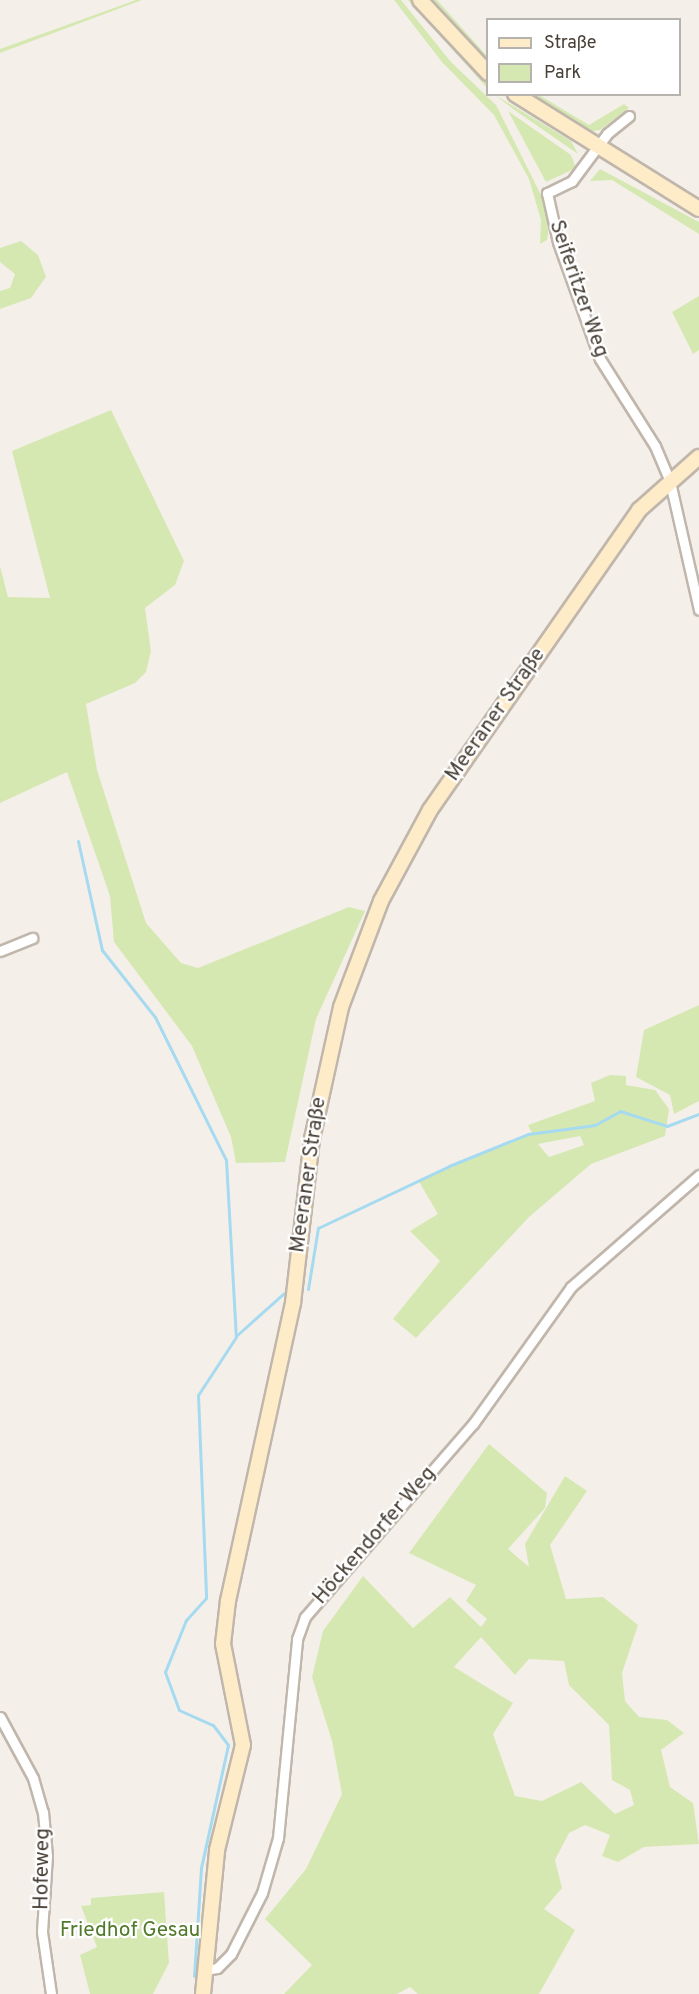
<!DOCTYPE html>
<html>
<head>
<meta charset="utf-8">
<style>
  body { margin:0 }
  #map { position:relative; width:699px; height:1994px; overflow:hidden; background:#f4f0e9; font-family:Overpass,sans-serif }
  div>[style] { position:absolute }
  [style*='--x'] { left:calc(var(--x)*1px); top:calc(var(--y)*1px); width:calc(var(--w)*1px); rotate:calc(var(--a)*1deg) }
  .green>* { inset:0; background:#d6e8b2 }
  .stream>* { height:3px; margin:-1.5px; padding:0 1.5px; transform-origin:1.5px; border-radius:1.5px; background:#a6daf0 }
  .roads { filter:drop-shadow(2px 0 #c0b6ab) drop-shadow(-2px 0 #c0b6ab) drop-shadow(0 2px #c0b6ab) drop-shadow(0 -2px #c0b6ab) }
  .street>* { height:9px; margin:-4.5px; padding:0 4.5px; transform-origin:4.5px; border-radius:4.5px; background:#fff }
  .secondary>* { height:14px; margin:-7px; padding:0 7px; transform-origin:7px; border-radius:7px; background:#feecc9 }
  span { translate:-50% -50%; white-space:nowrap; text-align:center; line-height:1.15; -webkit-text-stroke:4.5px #fff; paint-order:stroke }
  .street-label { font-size:21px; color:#484037 }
  .park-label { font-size:21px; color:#517a2a }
  .legend { position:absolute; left:486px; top:18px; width:195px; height:78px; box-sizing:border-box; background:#fff; border:2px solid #b6b3af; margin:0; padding:8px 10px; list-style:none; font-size:18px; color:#484037 }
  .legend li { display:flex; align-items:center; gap:12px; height:30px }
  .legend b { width:30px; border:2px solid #b6b3af }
</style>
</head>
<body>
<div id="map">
  <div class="green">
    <div style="clip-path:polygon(136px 0,142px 0,0 53px,0 49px)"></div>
    <div style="clip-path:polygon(394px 0,401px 0,451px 62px,496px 105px,543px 199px,550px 222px,547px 240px,540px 244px,541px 220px,529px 179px,494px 115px,442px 62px)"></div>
    <div style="clip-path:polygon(408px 0,414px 0,487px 81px,487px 88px)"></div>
    <div style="clip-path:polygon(426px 0,437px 0,487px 56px,487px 65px)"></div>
    <div style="clip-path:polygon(495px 95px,571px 141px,578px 154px,513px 109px)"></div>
    <div style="clip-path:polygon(525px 95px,539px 95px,589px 125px,624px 104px,629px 108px,600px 130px,587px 132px)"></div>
    <div style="clip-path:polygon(508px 111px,571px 155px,576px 168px,546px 182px)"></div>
    <div style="clip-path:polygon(600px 169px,699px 222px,699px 234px,612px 180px,590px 181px)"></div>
    <div style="clip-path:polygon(21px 241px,38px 255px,46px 277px,31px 298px,0 309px,0 291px,10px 288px,15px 274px,0 262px,0 248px)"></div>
    <div style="clip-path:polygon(699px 296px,699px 350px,693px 354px,672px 312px)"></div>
    <div style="clip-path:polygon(111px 410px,184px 561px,175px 585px,145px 608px,151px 651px,146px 672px,135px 683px,86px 704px,97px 770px,146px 923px,181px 963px,198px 968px,349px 907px,365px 911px,316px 1019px,285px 1162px,236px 1163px,231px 1137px,192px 1046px,114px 942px,110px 896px,67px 772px,0 803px,0 566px,8px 597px,50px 598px,12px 451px)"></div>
    <div style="clip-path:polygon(699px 1005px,699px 1101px,674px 1114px,670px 1095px,636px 1077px,644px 1030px)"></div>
    <div style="clip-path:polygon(evenodd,610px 1075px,626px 1076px,626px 1085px,655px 1090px,669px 1109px,665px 1136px,591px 1164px,529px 1217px,416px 1338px,393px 1319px,440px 1261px,410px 1231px,438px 1214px,418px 1180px,532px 1133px,528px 1125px,595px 1101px,591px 1083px,610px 1075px,580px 1136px,584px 1145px,549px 1157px,538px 1144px,580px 1136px)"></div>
    <div style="clip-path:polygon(evenodd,489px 1444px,547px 1493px,545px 1508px,508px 1549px,529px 1567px,525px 1544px,565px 1476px,587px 1491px,550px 1545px,566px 1599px,603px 1597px,638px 1625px,622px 1673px,625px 1701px,639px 1717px,667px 1720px,684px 1733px,661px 1750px,670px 1787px,693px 1803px,699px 1844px,644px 1847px,618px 1862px,602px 1856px,610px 1835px,585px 1825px,569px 1833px,555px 1860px,562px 1888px,544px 1909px,575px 1930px,539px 1994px,418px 1994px,410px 1987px,397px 1994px,284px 1994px,312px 1965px,265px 1919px,306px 1869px,342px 1794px,332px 1741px,312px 1677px,323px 1631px,363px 1576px,413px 1628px,450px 1597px,481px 1627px,487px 1619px,466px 1601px,476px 1585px,409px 1553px,489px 1444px,481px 1637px,515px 1675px,529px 1659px,564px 1661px,569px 1685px,609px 1725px,612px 1780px,630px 1790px,634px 1805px,615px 1814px,581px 1782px,542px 1801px,515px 1796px,493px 1734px,513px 1703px,454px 1667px,481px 1637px)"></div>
    <div style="clip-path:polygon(164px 1892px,169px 1963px,153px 1994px,90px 1994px,80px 1955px,97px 1947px,81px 1906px,91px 1905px,91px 1898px)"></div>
  </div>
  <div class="stream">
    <div style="--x:78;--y:841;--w:112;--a:77.6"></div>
    <div style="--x:102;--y:950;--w:85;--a:51.7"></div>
    <div style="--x:155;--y:1017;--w:160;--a:63.6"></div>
    <div style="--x:226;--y:1160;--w:177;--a:86.8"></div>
    <div style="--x:236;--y:1337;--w:69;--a:123.2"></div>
    <div style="--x:198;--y:1395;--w:203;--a:87.7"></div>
    <div style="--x:206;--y:1598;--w:30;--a:132"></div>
    <div style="--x:186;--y:1620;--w:56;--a:112"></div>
    <div style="--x:165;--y:1672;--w:40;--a:69.8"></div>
    <div style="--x:179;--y:1710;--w:37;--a:24"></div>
    <div style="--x:213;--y:1725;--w:25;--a:53"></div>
    <div style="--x:228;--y:1745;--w:126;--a:102.4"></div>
    <div style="--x:201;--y:1868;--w:108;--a:93.7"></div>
    <div style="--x:308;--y:1289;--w:62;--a:-80.7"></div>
    <div style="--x:318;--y:1228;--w:145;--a:-25.3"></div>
    <div style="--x:449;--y:1166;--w:85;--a:-22.1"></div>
    <div style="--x:528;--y:1134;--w:68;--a:-7.7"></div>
    <div style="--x:595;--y:1125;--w:29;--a:-29"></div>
    <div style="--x:620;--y:1111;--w:49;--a:17.7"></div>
    <div style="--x:667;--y:1126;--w:34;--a:-21"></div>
    <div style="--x:236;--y:1336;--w:64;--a:-41.9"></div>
  </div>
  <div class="roads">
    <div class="street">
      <div style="--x:629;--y:116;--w:28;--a:141"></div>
      <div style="--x:607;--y:134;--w:59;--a:126.7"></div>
      <div style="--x:572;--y:181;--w:28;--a:154"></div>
      <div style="--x:547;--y:193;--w:50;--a:77.3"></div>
      <div style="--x:558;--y:242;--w:124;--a:70.3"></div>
      <div style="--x:600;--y:359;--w:103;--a:57.7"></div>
      <div style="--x:655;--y:446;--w:39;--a:67"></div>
      <div style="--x:670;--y:482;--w:131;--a:77.2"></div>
      <div style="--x:0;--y:951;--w:35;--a:-22"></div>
      <div style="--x:0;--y:1717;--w:69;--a:61.6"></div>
      <div style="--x:33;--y:1778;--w:35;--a:74"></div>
      <div style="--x:43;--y:1812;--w:44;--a:84.8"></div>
      <div style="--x:47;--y:1856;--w:76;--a:93.8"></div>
      <div style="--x:42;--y:1932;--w:63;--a:81.7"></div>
      <div style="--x:205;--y:1970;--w:12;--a:-9"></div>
      <div style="--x:217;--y:1968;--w:20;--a:-45"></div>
      <div style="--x:231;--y:1954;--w:68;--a:-63.1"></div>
      <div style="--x:262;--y:1893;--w:57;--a:-73.8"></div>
      <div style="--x:278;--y:1838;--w:200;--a:-84.5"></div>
      <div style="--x:297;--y:1639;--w:23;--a:-70"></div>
      <div style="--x:305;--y:1617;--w:256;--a:-49"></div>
      <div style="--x:473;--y:1424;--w:168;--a:-54.4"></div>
      <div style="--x:571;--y:1287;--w:170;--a:-41.2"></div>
    </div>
    <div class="secondary">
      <div style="--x:420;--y:0;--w:100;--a:47"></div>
      <div style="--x:515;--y:94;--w:217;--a:32"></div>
      <div style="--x:203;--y:1994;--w:145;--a:-84.4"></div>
      <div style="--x:217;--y:1850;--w:108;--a:-76.1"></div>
      <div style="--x:243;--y:1745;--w:103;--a:-101.2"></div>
      <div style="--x:223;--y:1644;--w:43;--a:-83.4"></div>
      <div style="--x:228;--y:1601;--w:305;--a:-77.7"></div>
      <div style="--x:293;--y:1303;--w:165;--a:-83.4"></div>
      <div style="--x:312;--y:1139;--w:135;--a:-77.6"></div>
      <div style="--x:341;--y:1007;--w:113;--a:-69.3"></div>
      <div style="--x:381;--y:901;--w:103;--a:-61.7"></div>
      <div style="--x:430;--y:810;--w:366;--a:-55.1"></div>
      <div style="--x:639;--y:510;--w:80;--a:-41.5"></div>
    </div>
  </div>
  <div class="street-label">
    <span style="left:578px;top:289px;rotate:71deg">Seiferitzer Weg</span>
    <span style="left:496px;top:715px;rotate:-55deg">Meeraner Straße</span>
    <span style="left:309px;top:1175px;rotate:-82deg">Meeraner Straße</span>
    <span style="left:375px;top:1536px;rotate:-49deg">Höckendorfer Weg</span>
    <span style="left:43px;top:1869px;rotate:-89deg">Hofeweg</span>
  </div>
  <div class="park-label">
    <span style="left:130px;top:1931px">Friedhof Gesau</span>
  </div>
  <ul class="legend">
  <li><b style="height:8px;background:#feecc9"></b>Straße</li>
  <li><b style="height:16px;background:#d6e8b2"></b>Park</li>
  </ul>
</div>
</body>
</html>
